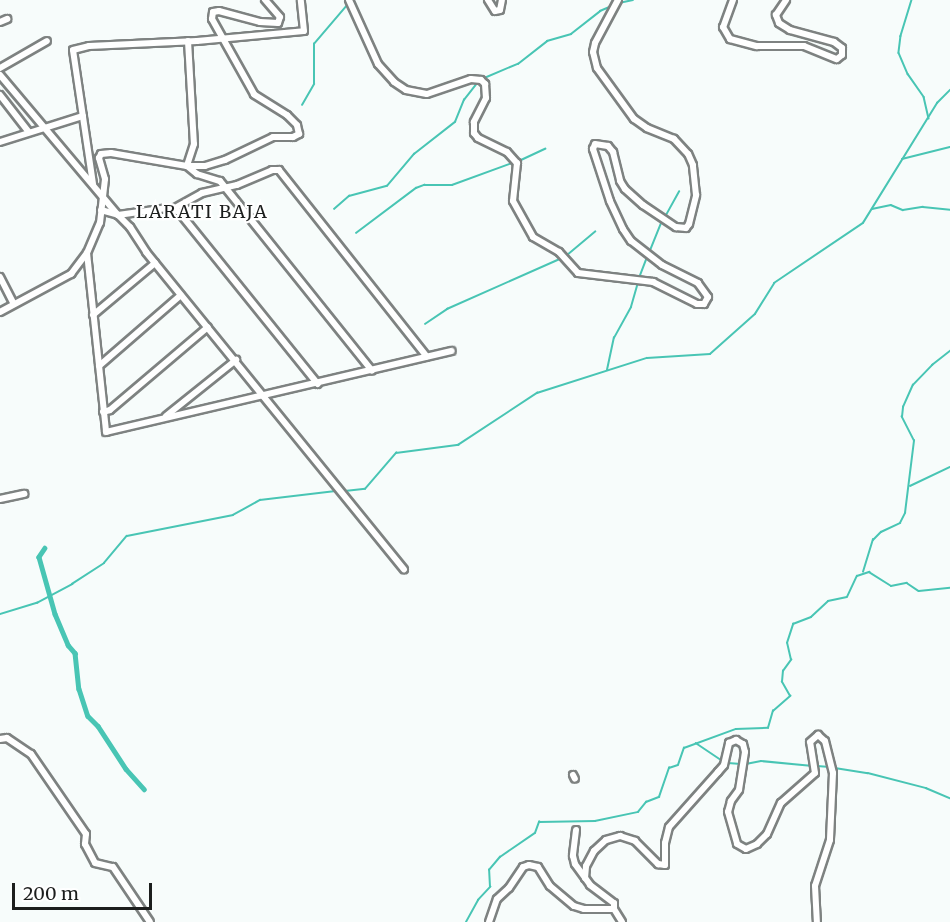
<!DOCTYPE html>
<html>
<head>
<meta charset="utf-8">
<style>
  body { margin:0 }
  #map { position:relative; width:950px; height:922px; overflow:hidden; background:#f7fcfb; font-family:Merriweather,serif }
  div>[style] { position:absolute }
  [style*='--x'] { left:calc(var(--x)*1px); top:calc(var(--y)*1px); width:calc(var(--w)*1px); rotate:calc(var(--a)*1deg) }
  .stream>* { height:1.5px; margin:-0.75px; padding:0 0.75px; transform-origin:0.75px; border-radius:0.75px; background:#48c5b4 }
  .canal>* { height:4.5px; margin:-2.25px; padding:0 2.25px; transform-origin:2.25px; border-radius:2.25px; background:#48c5b4 }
  .roads { filter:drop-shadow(2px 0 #7e8281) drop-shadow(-2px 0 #7e8281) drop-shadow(0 2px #7e8281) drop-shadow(0 -2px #7e8281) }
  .minor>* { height:6px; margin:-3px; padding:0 3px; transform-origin:3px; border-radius:3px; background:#fff }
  span { translate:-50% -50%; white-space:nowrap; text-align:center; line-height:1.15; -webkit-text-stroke:4.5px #fff; paint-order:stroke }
  .neighbourhood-label { font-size:18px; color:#1c1e1d; letter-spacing:1.5px }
  .scale { position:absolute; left:12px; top:883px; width:140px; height:27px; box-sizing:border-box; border:3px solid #1c1e1d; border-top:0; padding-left:8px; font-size:18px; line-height:21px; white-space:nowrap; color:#1c1e1d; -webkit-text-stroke:4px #fff; paint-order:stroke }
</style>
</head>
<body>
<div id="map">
  <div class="stream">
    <div style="--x:912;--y:0;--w:38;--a:107"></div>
    <div style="--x:901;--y:36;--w:17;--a:97"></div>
    <div style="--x:899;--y:53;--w:23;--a:67"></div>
    <div style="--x:908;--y:74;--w:28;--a:55"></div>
    <div style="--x:924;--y:97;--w:22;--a:77"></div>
    <div style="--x:619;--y:3;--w:14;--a:-12"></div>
    <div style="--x:482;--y:79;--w:39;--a:-23"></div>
    <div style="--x:518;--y:64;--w:37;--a:-38"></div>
    <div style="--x:547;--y:41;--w:25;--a:-16"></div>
    <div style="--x:571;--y:34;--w:37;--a:-38"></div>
    <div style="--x:600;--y:11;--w:13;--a:-23"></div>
    <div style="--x:302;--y:105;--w:24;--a:-60"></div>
    <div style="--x:314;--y:84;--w:40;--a:-90"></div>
    <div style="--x:314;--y:44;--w:54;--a:-49.5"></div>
    <div style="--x:902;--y:159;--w:49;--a:-14"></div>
    <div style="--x:519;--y:161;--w:29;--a:-25"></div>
    <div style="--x:334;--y:209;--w:20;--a:-41"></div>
    <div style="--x:349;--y:196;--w:39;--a:-15"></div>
    <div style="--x:387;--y:186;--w:42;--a:-49.8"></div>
    <div style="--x:414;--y:154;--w:52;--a:-38"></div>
    <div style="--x:455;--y:122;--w:24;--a:-68"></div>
    <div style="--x:464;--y:100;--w:23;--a:-52"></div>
    <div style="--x:872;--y:209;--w:19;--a:-12"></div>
    <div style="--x:891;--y:205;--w:13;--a:23"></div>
    <div style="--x:903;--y:210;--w:20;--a:-9"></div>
    <div style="--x:923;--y:207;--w:27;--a:6"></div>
    <div style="--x:665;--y:217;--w:29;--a:-61"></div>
    <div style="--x:356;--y:233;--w:75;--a:-36.9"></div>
    <div style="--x:416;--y:188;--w:9;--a:-21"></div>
    <div style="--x:424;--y:185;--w:28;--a:0"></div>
    <div style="--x:452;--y:185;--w:67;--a:-20.1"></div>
    <div style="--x:649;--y:253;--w:35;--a:-68"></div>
    <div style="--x:566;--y:256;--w:38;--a:-40"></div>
    <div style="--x:639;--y:278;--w:22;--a:-69"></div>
    <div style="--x:425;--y:324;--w:27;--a:-34"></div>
    <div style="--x:447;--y:309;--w:126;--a:-23.9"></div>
    <div style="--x:607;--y:370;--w:33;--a:-78"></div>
    <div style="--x:614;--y:338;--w:35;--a:-61"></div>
    <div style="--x:631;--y:307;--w:26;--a:-74"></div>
    <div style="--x:910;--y:486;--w:44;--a:-25.4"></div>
    <div style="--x:345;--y:491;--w:20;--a:-6"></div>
    <div style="--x:365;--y:489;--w:48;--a:-49.3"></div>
    <div style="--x:396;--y:453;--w:63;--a:-7.4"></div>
    <div style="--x:458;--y:445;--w:95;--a:-33.4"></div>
    <div style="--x:537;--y:393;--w:115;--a:-17.7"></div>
    <div style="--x:647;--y:358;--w:63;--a:-3.6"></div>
    <div style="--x:710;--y:354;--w:60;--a:-41.6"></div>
    <div style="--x:755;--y:314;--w:36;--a:-58"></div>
    <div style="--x:774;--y:283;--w:107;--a:-34"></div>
    <div style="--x:863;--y:223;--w:141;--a:-58.3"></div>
    <div style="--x:937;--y:103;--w:18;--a:-45"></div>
    <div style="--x:863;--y:572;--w:34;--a:-73"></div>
    <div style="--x:873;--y:540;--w:11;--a:-45"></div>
    <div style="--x:881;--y:532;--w:21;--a:-25"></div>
    <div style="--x:900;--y:523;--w:11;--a:-63"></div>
    <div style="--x:905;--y:513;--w:73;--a:-82.9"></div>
    <div style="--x:914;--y:441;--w:27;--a:-117"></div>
    <div style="--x:902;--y:417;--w:10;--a:-84"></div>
    <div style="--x:903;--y:407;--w:24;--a:-66"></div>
    <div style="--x:913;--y:385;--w:28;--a:-46"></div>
    <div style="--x:932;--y:365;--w:23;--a:-38"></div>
    <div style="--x:0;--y:614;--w:39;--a:-17"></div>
    <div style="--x:37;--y:603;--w:40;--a:-28"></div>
    <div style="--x:72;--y:584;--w:38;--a:-33"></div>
    <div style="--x:104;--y:563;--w:35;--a:-50"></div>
    <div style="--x:127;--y:536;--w:108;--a:-11.2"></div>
    <div style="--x:233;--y:515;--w:31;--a:-29"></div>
    <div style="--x:260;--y:500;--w:78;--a:-6.7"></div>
    <div style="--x:696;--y:743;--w:34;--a:34"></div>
    <div style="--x:728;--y:763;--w:13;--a:4"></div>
    <div style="--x:746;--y:764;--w:15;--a:-11"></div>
    <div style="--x:761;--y:761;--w:52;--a:5.5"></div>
    <div style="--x:817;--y:766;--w:13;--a:4"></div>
    <div style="--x:835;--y:768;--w:33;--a:9"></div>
    <div style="--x:868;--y:773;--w:60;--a:14.5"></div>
    <div style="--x:926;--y:788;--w:26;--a:23"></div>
    <div style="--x:466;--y:922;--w:25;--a:-61"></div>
    <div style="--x:478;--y:900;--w:18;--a:-47"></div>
    <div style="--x:490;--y:887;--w:17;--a:-93"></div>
    <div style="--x:489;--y:870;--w:17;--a:-50"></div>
    <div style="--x:500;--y:857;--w:42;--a:-34.4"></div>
    <div style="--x:535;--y:833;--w:12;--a:-70"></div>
    <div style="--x:539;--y:822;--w:56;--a:-1"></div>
    <div style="--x:595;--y:821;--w:44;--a:-11.8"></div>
    <div style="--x:638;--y:812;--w:13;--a:-51"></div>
    <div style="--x:646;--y:802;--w:14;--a:-21"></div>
    <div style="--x:659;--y:797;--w:31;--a:-71"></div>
    <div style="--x:669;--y:768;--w:9;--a:-18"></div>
    <div style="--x:678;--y:765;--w:18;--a:-71"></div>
    <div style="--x:684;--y:748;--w:55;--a:-20.1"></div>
    <div style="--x:736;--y:729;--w:32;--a:-2"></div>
    <div style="--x:768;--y:728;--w:18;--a:-74"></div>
    <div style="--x:773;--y:711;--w:23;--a:-41"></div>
    <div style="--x:790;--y:696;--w:16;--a:-120"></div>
    <div style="--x:782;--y:682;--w:11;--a:-85"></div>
    <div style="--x:783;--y:671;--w:14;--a:-54"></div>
    <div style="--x:791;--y:660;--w:17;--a:-103"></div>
    <div style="--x:787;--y:643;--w:20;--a:-72"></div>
    <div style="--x:793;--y:624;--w:19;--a:-21"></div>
    <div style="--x:811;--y:617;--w:23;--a:-43"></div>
    <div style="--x:828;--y:601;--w:19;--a:-12"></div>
    <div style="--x:847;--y:597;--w:23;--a:-65"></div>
    <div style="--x:857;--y:576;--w:13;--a:-18"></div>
    <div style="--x:869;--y:572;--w:26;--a:32"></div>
    <div style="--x:891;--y:586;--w:16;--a:-11"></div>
    <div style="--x:907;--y:583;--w:14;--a:34"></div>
    <div style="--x:919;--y:591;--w:31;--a:-6"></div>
  </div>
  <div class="canal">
    <div style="--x:45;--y:548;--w:11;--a:124"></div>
    <div style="--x:39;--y:557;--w:59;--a:74.3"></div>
    <div style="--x:55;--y:614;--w:34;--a:67"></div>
    <div style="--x:68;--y:645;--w:11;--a:49"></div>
    <div style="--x:75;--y:653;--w:36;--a:84"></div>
    <div style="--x:79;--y:689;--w:28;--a:72"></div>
    <div style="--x:88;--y:716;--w:14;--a:45"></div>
    <div style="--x:98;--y:726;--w:51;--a:56.9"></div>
    <div style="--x:126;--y:769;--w:27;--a:48"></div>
  </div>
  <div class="roads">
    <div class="minor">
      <div style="--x:349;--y:0;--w:70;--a:65.6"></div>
      <div style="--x:378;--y:64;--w:24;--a:48"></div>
      <div style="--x:394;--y:82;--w:14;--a:34"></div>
      <div style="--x:406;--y:90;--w:21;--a:11"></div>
      <div style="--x:427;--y:94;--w:46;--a:-18.8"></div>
      <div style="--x:471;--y:79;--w:10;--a:6"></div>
      <div style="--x:481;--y:80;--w:6;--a:45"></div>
      <div style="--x:485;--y:84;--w:14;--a:86"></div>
      <div style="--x:486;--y:98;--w:27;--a:117"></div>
      <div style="--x:474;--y:122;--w:11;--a:90"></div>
      <div style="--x:474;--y:133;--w:6;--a:51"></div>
      <div style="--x:478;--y:138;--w:32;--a:26"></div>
      <div style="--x:507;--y:152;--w:15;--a:48"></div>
      <div style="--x:517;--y:163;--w:38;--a:96"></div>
      <div style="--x:513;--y:201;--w:41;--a:60.9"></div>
      <div style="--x:533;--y:237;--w:30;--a:30"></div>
      <div style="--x:559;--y:252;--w:28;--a:48"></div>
      <div style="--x:578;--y:273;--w:76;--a:6.8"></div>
      <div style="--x:653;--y:282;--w:49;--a:26.6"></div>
      <div style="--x:697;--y:304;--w:7;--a:0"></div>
      <div style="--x:704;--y:304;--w:8;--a:-60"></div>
      <div style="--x:708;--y:297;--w:17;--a:-126"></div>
      <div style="--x:698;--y:283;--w:40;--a:-153.4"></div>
      <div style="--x:662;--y:265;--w:39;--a:-142"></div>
      <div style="--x:631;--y:241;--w:14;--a:-124"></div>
      <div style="--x:623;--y:229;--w:31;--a:-115"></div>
      <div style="--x:610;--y:201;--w:55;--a:-108.1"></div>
      <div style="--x:593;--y:149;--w:5;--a:-68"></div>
      <div style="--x:595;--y:144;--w:13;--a:9"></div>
      <div style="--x:608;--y:146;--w:8;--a:50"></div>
      <div style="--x:613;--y:152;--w:30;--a:76"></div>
      <div style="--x:620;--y:181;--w:9;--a:58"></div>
      <div style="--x:625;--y:189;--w:24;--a:42"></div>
      <div style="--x:643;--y:205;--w:40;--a:34"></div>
      <div style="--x:676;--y:227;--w:10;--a:6"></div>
      <div style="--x:686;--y:228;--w:5;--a:-53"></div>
      <div style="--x:689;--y:224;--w:30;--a:-76"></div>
      <div style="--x:696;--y:195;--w:30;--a:-96"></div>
      <div style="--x:693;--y:165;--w:12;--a:-114"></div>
      <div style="--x:688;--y:154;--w:21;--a:-133"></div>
      <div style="--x:674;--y:139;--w:29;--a:-158"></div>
      <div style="--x:647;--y:128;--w:16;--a:-145"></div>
      <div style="--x:634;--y:119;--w:63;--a:-126"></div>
      <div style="--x:597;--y:68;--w:16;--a:-104"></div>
      <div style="--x:593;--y:52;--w:9;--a:-77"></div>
      <div style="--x:595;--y:43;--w:49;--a:-61.9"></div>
      <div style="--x:488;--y:0;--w:13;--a:58"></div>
      <div style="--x:495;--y:11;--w:5;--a:-11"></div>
      <div style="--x:500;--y:10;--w:10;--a:-79"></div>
      <div style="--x:733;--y:0;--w:29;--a:110"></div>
      <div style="--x:723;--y:27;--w:14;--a:60"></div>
      <div style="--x:730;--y:39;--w:28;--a:15"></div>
      <div style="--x:757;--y:46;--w:47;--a:0"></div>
      <div style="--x:804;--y:46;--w:35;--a:22"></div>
      <div style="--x:837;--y:59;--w:6;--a:-39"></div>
      <div style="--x:842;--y:55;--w:7;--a:-90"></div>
      <div style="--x:842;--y:48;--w:10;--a:-143"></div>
      <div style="--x:834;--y:42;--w:46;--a:-164.7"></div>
      <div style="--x:790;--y:30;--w:13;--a:-148"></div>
      <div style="--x:779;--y:23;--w:9;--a:-111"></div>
      <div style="--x:776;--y:15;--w:18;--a:-56"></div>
      <div style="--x:0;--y:22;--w:8;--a:-23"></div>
      <div style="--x:188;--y:41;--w:103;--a:86.7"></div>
      <div style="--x:194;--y:144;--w:23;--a:108"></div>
      <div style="--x:187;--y:166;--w:13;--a:39"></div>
      <div style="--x:197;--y:174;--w:24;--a:17"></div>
      <div style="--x:220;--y:181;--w:243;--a:51.3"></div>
      <div style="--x:0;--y:68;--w:54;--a:-29.9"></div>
      <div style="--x:0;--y:75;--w:183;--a:49.9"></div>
      <div style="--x:118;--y:215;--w:49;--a:-8.1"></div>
      <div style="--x:167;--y:208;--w:13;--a:18"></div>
      <div style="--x:179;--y:212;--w:221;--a:51.1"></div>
      <div style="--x:0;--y:95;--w:46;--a:52.1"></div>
      <div style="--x:0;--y:142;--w:87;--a:-17.4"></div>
      <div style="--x:93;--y:184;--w:135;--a:-98.5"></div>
      <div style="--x:73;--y:50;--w:16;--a:-14"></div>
      <div style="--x:89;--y:46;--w:108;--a:-2.7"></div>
      <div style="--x:197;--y:41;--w:107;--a:-5.3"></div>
      <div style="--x:304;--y:31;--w:31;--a:-96"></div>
      <div style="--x:173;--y:209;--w:33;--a:-29"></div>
      <div style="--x:202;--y:193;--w:36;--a:-13"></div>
      <div style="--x:237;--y:185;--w:38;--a:-23"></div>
      <div style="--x:272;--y:170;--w:7;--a:0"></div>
      <div style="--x:279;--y:170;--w:238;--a:51.6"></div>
      <div style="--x:101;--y:210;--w:18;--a:16"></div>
      <div style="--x:118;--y:215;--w:17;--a:45"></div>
      <div style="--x:130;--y:227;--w:30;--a:57"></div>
      <div style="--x:146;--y:252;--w:409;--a:50.9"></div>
      <div style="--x:87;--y:253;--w:180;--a:83.9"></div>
      <div style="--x:106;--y:432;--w:355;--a:-13.2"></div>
      <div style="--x:0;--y:277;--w:30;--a:63"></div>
      <div style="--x:0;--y:312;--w:81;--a:-28.2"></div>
      <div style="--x:71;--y:274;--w:26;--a:-53"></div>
      <div style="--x:87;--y:253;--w:33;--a:-67"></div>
      <div style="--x:100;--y:223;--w:44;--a:-83.5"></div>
      <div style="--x:105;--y:179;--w:22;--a:-106"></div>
      <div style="--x:99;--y:158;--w:4;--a:-63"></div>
      <div style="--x:101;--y:154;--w:10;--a:-6"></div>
      <div style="--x:111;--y:153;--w:77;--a:9.7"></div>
      <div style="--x:187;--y:166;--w:18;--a:0"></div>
      <div style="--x:205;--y:166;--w:21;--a:-17"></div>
      <div style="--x:225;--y:160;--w:53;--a:-25.6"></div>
      <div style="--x:273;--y:137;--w:20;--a:0"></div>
      <div style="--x:293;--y:137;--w:7;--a:-27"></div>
      <div style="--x:299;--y:134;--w:9;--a:-103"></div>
      <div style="--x:297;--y:125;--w:14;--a:-135"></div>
      <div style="--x:287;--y:115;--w:39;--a:-148"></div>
      <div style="--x:254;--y:94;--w:86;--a:-119.2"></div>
      <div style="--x:212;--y:19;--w:7;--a:-82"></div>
      <div style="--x:213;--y:12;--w:6;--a:-9"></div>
      <div style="--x:219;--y:11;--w:42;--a:15"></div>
      <div style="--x:260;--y:22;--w:18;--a:3"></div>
      <div style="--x:278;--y:23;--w:6;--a:-72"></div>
      <div style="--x:280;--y:17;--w:23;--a:-131"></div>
      <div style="--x:93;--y:315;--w:81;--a:-40"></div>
      <div style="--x:99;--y:366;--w:108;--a:-40.9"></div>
      <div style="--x:103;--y:412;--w:7;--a:-16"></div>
      <div style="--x:110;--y:410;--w:128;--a:-40.3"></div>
      <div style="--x:166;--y:416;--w:90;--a:-38.7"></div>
      <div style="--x:0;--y:499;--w:25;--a:-12"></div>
      <div style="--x:0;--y:739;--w:7;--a:-8"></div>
      <div style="--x:7;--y:738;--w:29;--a:34"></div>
      <div style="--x:31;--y:754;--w:97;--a:55.5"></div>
      <div style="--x:86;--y:834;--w:10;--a:96"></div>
      <div style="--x:85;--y:844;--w:21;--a:62"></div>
      <div style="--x:95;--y:863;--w:18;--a:13"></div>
      <div style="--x:113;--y:867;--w:66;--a:56.1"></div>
      <div style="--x:573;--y:775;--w:4;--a:63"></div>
      <div style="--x:576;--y:830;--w:26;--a:97"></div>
      <div style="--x:573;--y:856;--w:8;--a:76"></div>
      <div style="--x:575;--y:864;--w:26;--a:54"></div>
      <div style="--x:590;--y:885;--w:30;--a:37"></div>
      <div style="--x:614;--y:903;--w:6;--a:90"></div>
      <div style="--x:614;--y:909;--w:15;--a:58"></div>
      <div style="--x:585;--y:878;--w:12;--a:-85"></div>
      <div style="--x:586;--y:866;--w:17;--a:-62"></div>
      <div style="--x:594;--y:851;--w:16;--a:-43"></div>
      <div style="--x:606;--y:840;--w:15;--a:-16"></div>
      <div style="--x:620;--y:836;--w:16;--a:18"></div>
      <div style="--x:635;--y:841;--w:33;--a:45"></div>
      <div style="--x:658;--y:864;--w:7;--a:8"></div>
      <div style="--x:665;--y:865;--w:22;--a:-90"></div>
      <div style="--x:665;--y:843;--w:16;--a:-76"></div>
      <div style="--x:669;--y:827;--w:74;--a:-48.3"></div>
      <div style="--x:718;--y:772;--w:9;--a:-49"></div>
      <div style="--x:724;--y:765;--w:23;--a:-77"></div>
      <div style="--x:729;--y:743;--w:8;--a:-23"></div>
      <div style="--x:736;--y:740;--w:8;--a:30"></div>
      <div style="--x:743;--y:744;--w:8;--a:76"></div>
      <div style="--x:745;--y:752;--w:38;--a:99"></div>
      <div style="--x:739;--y:790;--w:14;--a:126"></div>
      <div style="--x:731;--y:801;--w:11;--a:105"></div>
      <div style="--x:728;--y:812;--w:33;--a:74"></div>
      <div style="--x:737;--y:844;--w:10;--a:29"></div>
      <div style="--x:746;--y:849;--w:12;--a:-24"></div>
      <div style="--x:757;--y:844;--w:14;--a:-45"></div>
      <div style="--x:767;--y:834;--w:34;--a:-66"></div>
      <div style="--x:781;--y:803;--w:45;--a:-41.4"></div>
      <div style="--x:815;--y:773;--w:31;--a:-99"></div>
      <div style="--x:810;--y:742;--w:11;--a:-41"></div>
      <div style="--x:818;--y:735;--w:9;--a:41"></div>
      <div style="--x:825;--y:741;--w:33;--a:76"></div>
      <div style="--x:833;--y:773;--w:67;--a:92.6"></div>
      <div style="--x:830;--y:840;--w:48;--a:108.1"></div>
      <div style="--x:815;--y:886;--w:36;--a:87"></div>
      <div style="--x:489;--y:922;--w:24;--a:-71"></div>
      <div style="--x:497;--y:899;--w:16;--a:-43"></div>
      <div style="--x:509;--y:888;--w:25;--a:-56"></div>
      <div style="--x:523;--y:867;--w:6;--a:-18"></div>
      <div style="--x:529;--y:865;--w:9;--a:13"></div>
      <div style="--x:538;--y:867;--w:22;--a:58"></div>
      <div style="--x:550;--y:886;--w:31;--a:40"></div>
      <div style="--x:574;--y:906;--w:10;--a:17"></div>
      <div style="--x:584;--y:909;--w:30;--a:0"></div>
    </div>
  </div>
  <div class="neighbourhood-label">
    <span style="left:202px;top:212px">LARATI BAJA</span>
  </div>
  <div class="scale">200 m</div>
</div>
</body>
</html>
